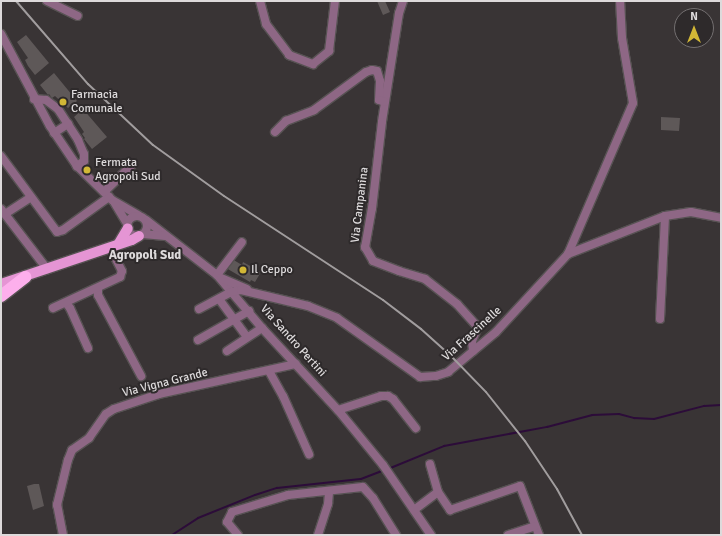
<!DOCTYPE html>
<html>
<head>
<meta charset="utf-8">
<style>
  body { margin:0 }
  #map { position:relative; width:722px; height:536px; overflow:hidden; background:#393435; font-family:Signika,sans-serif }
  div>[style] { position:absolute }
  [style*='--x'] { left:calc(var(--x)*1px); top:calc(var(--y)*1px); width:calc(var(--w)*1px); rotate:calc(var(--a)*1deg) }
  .stream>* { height:2px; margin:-1px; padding:0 1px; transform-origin:1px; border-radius:1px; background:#2c0c39 }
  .building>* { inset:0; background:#5e5858 }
  .roads { filter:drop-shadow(1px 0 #575253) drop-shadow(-1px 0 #575253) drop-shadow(0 1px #575253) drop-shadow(0 -1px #575253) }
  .minor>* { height:8px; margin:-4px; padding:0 4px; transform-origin:4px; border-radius:4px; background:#8e6785 }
  .minor>.ring { margin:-4px; padding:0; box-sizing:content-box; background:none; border:8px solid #8e6785; border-radius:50% }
  .major>* { height:10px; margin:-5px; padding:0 5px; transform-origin:5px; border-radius:5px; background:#e595d4 }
  .highway>* { height:12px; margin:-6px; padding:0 6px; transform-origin:6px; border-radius:6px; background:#fdafec }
  .rail>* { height:2px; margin:-1px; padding:0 1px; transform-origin:1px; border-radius:1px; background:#a19d9e }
  .dots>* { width:11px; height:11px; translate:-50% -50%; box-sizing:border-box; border:2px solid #2e2a2b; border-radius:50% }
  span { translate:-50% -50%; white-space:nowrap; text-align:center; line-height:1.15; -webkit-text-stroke:4px #2e2a2b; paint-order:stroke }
  .poi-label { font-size:12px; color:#dddadb }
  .left { translate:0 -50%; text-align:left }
  .street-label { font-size:12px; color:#dddadb }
  .neighbourhood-label { font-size:13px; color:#dddadb; font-weight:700 }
  .frame { position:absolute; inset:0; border:2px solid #dddadb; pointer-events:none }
  .north { position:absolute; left:674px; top:8px; width:40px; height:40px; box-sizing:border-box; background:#2e2a2b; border:1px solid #747071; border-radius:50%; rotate:0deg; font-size:11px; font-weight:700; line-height:16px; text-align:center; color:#dddadb }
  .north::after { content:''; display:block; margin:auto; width:14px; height:18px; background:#d2b736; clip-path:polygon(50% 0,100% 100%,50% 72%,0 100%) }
</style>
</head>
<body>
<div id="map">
  <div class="stream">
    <div style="--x:388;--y:469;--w:61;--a:-22.3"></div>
    <div style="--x:444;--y:446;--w:105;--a:-10.5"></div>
    <div style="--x:547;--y:427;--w:47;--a:-14.9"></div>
    <div style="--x:592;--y:415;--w:27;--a:-2"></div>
    <div style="--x:619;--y:414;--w:16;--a:15"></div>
    <div style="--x:634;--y:418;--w:20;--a:3"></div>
    <div style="--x:654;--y:419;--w:52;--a:-14.6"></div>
    <div style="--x:704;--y:406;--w:17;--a:-3"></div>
    <div style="--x:172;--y:535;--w:31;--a:-33"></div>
    <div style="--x:198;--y:518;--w:61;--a:-22"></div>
    <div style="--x:255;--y:495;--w:23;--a:-18"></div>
    <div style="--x:277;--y:488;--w:84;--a:-6.1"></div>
    <div style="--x:361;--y:479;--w:25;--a:-21"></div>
  </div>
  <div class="building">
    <div style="clip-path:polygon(377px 1px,385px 1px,390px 12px,383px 15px)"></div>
    <div style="clip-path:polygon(26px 35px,49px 63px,35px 75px,28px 66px,25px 60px,28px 58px,17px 42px)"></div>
    <div style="clip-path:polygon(54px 73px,77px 101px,68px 108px,55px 96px,52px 98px,49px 94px,48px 95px,40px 85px)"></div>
    <div style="clip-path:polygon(83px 109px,107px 137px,92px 149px,84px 139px,85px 138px,82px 134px,84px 132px,74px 117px)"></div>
    <div style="clip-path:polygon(661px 117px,680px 118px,679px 131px,661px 130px)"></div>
    <div style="clip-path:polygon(232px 259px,242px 265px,243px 262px,261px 272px,255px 282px,251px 280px,250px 282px,226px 268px)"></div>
    <div style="clip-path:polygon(34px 484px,39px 484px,44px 506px,33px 510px,27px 486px)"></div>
  </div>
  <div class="roads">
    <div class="minor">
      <div style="--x:47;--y:1;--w:34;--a:26"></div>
      <div style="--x:260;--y:1;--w:24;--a:75"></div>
      <div style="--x:266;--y:24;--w:39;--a:53"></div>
      <div style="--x:289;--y:55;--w:26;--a:21"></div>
      <div style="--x:313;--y:64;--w:21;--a:-39"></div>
      <div style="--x:329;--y:51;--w:50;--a:-83.2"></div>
      <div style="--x:403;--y:1;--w:13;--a:108"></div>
      <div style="--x:399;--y:13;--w:110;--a:98.9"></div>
      <div style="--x:382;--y:122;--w:87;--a:96.6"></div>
      <div style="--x:372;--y:208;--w:40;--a:100"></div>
      <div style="--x:365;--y:247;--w:16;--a:60"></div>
      <div style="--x:373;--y:261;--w:28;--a:21"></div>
      <div style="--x:399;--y:271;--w:27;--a:17"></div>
      <div style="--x:425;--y:279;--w:41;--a:38"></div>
      <div style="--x:457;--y:304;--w:31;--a:48"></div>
      <div style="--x:478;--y:327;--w:15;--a:113"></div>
      <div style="--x:472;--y:341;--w:10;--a:84"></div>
      <div style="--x:1;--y:34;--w:104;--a:62"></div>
      <div style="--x:50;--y:126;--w:48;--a:56"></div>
      <div style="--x:77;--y:166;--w:49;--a:44.2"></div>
      <div style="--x:112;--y:200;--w:30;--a:30"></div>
      <div style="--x:34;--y:99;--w:12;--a:5"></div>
      <div style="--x:46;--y:100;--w:15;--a:37"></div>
      <div style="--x:58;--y:109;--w:37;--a:57"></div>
      <div style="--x:78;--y:140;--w:15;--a:67"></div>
      <div style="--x:84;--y:154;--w:7;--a:90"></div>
      <div style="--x:84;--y:161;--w:9;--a:144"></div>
      <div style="--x:275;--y:132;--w:16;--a:-45"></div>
      <div style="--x:286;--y:121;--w:30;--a:-21"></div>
      <div style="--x:314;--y:110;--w:64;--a:-36.2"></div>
      <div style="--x:366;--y:72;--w:6;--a:-18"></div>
      <div style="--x:372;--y:70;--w:5;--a:11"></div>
      <div style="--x:377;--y:71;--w:10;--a:73"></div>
      <div style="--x:380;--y:81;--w:19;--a:93"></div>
      <div style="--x:379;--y:100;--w:6;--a:18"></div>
      <div style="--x:54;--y:133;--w:17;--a:-33"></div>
      <div style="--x:1;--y:156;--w:94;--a:53.6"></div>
      <div style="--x:57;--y:232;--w:6;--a:-18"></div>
      <div style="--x:63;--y:230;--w:57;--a:-35.7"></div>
      <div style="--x:104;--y:192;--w:39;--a:-44"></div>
      <div style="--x:114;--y:202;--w:26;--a:59"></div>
      <div style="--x:1;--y:209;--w:76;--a:52.5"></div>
      <div style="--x:5;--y:214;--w:31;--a:-33"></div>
      <div class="ring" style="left:127px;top:216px;width:12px;height:12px"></div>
      <div style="--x:146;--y:220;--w:90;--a:37.8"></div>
      <div style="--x:217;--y:275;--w:70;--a:49.7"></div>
      <div style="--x:262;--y:328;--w:112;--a:47.2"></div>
      <div style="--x:338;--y:410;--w:71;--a:50.7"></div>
      <div style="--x:383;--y:465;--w:85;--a:55.6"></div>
      <div style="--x:143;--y:234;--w:22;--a:5"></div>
      <div style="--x:568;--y:254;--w:164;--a:-66.7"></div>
      <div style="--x:633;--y:103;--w:66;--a:-99.6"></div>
      <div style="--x:622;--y:38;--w:37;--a:-93"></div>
      <div style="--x:217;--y:275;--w:41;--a:-52.9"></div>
      <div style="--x:221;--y:278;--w:28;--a:23"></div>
      <div style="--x:98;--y:288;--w:7;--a:90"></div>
      <div style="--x:98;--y:295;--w:92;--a:62"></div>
      <div style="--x:219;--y:299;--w:47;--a:53.6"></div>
      <div style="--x:66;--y:303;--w:6;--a:51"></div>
      <div style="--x:70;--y:308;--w:44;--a:65.8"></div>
      <div style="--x:53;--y:308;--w:74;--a:-24.8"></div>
      <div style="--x:120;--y:277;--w:6;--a:-72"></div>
      <div style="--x:122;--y:271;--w:27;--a:-117"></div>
      <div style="--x:199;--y:309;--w:36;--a:-28"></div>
      <div style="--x:231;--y:292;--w:10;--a:-11"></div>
      <div style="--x:241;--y:290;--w:69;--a:13.4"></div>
      <div style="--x:308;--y:306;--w:31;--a:22"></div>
      <div style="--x:337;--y:318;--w:102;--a:35.4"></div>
      <div style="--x:420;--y:377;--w:16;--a:-4"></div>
      <div style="--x:436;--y:376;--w:13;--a:-18"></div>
      <div style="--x:448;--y:372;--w:62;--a:-39.8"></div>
      <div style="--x:496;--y:332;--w:106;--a:-47.3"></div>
      <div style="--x:568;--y:254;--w:104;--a:-21.4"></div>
      <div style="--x:665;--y:216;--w:26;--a:-9"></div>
      <div style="--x:691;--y:212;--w:31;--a:11"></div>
      <div style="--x:660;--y:319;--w:103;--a:-87.2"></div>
      <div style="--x:198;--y:340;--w:59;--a:-29.6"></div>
      <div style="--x:227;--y:351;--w:42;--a:-33.3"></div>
      <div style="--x:269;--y:371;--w:29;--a:61"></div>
      <div style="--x:283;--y:396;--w:64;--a:65.9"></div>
      <div style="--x:338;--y:410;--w:45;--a:-18"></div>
      <div style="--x:381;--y:396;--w:7;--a:0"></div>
      <div style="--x:388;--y:396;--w:6;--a:31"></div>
      <div style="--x:393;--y:399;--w:37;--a:52"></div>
      <div style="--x:438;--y:492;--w:22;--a:56"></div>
      <div style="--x:450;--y:510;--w:74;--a:-18.9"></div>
      <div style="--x:520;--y:486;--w:53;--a:68.8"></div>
      <div style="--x:414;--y:510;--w:30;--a:-37"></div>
      <div style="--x:438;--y:492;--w:29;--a:-106"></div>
      <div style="--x:63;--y:535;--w:31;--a:-101"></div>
      <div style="--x:57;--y:505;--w:46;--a:-76.3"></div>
      <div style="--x:68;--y:460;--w:11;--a:-68"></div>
      <div style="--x:72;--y:450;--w:21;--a:-35"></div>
      <div style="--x:89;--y:438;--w:29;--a:-55"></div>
      <div style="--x:106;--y:414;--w:9;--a:-32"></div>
      <div style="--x:114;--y:409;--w:47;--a:-18.4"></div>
      <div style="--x:159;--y:394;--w:140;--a:-12.4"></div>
      <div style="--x:238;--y:535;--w:17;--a:-130"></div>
      <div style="--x:227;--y:522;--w:11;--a:-63"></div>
      <div style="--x:232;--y:512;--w:59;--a:-16.9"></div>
      <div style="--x:288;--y:495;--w:75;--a:-6.1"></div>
      <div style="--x:363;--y:487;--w:15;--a:48"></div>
      <div style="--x:373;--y:498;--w:44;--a:58.1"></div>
      <div style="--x:318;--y:535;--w:33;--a:-72"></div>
      <div style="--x:328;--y:504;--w:12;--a:-85"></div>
      <div style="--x:508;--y:535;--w:28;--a:-18"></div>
    </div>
    <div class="major">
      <div style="--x:119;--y:243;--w:17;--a:-59"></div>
      <div style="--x:1;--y:284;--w:138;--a:-18.6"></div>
      <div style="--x:132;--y:240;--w:8;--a:-30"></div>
    </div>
    <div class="highway">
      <div style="--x:1;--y:296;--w:31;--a:-38"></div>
    </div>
  </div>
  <div class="rail">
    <div style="--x:16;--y:1;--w:110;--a:49.1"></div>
    <div style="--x:88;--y:84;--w:89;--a:43.2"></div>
    <div style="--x:153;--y:145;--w:87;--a:35.7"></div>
    <div style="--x:224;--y:196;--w:190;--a:33.2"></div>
    <div style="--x:383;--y:300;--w:48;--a:37.3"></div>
    <div style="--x:421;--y:329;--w:40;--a:42"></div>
    <div style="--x:451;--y:356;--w:50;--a:45.8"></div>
    <div style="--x:486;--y:392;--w:63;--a:51.5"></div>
    <div style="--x:525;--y:441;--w:58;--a:56.3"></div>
    <div style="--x:557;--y:489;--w:52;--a:61.5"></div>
  </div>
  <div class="dots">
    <div style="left:63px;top:102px;background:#d2b736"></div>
    <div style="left:87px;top:170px;background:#d2b736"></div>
    <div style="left:243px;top:270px;background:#d2b736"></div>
  </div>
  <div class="poi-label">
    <span class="left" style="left:71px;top:102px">Farmacia<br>Comunale</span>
    <span class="left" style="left:95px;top:170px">Fermata<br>Agropoli Sud</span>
    <span class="left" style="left:251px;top:270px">Il Ceppo</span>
  </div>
  <div class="street-label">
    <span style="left:360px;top:205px;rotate:-83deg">Via Campanina</span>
    <span style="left:472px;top:334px;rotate:-42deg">Via Frascinelle</span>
    <span style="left:293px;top:341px;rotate:48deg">Via Sandro Pertini</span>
    <span style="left:165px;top:383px;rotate:-14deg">Via Vigna Grande</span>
  </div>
  <div class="neighbourhood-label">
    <span style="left:145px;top:255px">Agropoli Sud</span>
  </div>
  <div class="frame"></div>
  <div class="north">N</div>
</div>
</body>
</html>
